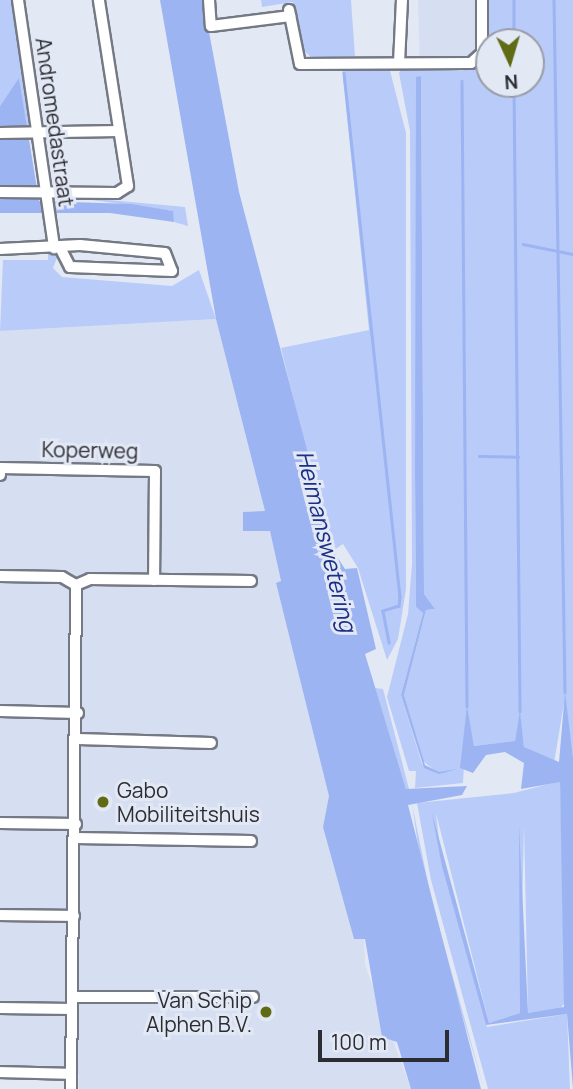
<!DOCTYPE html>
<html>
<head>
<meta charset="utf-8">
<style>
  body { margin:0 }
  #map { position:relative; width:573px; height:1089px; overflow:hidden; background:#e3e8f5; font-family:Manrope,sans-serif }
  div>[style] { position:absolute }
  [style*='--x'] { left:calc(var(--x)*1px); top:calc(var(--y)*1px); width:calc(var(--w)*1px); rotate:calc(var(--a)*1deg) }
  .built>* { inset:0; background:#d6def2 }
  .green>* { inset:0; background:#b9cbf8 }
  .water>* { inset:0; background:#9cb4f1 }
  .stream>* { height:2.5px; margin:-1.25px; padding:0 1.25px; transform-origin:1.25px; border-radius:1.25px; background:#9cb4f1 }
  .roads { filter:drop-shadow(2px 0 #747984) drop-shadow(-2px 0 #747984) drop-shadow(0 2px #747984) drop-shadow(0 -2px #747984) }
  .minor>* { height:10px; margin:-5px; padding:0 5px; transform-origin:5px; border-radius:5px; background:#fff }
  .dots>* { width:19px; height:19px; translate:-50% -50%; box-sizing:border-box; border:4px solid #e3e8f5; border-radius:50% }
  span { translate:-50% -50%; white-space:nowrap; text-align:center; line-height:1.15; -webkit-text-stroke:6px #e3e8f5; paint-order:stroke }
  .street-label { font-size:21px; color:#2b2d32 }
  .poi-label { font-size:21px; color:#2b2d32 }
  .left { translate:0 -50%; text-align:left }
  .right { translate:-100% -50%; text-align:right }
  .water-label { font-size:23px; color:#1c2f86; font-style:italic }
  .north { position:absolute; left:475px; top:28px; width:70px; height:70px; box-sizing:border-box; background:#e3e8f5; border:2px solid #999da7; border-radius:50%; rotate:176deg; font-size:19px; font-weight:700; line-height:28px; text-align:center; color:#2b2d32 }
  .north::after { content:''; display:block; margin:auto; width:24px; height:32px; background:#5f6c15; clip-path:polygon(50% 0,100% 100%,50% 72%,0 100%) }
  .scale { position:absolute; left:318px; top:1030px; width:131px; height:32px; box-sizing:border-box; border:4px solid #2b2d32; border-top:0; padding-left:9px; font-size:21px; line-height:24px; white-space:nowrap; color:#2b2d32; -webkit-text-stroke:5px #e3e8f5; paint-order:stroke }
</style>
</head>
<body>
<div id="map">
  <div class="built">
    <div style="clip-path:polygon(418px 0,485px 0,486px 54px,479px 64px,420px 68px)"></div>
    <div style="clip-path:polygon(216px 319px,265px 511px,243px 531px,270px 531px,281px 581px,276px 584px,330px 796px,336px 868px,354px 939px,364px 939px,365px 965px,411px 1089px,79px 1089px,79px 1074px,0 1072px,0 331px)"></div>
  </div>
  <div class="green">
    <div style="clip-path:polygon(0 0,15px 0,36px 129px,27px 129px,19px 79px,0 106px)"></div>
    <div style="clip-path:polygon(261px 0,351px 0,355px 56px,312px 58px,300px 47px,293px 2px,262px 7px)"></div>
    <div style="clip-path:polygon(evenodd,487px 0,573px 0,573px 757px,565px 697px,554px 763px,524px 747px,520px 715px,515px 741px,474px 746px,467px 711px,463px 783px,415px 788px,416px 771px,409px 771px,387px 697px,408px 614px,412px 564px,410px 131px,399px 73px,403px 67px,462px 71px,482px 64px,488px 50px,487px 0,489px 42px,531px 42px,531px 84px,489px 84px,489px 42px,487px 0,421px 76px,424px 594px,435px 609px,426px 610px,404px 695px,423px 761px,439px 774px,422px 764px,401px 695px,423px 613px,416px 607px,415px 470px,421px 76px)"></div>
    <div style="clip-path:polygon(342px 67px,389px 67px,406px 133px,406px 589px,398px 639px,387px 660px,358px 568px,343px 544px,331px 552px,281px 348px,369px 330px)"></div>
    <div style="clip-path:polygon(55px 195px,185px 207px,188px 226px,174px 222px,172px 211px)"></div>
    <div style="clip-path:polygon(48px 254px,58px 255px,53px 268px,62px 277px,172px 286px,199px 270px,216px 319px,0 331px,3px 260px,48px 260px)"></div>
    <div style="clip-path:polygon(375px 688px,383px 689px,409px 789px,406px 789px)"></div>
    <div style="clip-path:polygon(573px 779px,573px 1034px,569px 822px)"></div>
    <div style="clip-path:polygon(560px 781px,566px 1001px,560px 1009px,528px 1013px,524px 825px,520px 1013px,489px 1023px,436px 813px,442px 867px,487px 1027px,567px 1014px,570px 1089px,488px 1089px,431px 880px,417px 803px,514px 793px)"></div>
    <div style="clip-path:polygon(412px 804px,431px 898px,484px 1089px,424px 886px)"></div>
  </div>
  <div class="water">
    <div style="clip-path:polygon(160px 0,203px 0,239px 192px,334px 552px,345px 569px,357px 568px,376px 649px,365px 654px,406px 789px,467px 786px,462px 795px,408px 805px,481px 1089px,411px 1089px,397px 1042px,382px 1037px,365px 939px,354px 939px,323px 827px,329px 796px,276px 583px,281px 581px,270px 531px,243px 531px,243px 512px,265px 511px,216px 319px)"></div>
    <div style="clip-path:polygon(421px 76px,424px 594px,435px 609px,426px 610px,404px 695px,425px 765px,439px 772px,457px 769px,439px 774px,424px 768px,401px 695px,423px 613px,416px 607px,415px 470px,416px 77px)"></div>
    <div style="clip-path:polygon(19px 78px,39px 201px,131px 204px,173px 211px,174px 222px,110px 213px,0 213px,0 106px)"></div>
    <div style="clip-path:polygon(565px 692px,573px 757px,573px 1089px,567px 1014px,486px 1025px,442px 867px,432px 813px,489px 1023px,520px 1013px,519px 825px,528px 1013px,564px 1007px,560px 782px,521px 789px,524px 763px,505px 752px,486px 755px,473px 773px,460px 768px,467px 706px,474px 746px,515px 741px,520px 711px,524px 747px,559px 762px)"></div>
  </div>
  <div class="stream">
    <div style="--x:514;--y:0;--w:42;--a:90"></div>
    <div style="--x:554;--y:0;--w:692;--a:89.09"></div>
    <div style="--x:344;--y:73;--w:527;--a:83.9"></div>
    <div style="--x:400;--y:597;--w:9;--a:96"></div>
    <div style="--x:399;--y:606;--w:17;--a:163"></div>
    <div style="--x:383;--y:611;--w:32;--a:79"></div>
    <div style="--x:462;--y:81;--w:625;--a:89.54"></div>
    <div style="--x:514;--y:84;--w:627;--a:89.45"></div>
    <div style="--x:523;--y:244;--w:51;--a:11.3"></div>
    <div style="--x:479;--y:456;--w:39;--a:1"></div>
  </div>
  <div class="roads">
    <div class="minor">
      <div style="--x:18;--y:0;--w:251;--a:81.7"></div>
      <div style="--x:209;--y:0;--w:26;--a:86"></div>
      <div style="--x:211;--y:26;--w:80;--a:-7.2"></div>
      <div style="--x:289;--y:10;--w:55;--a:78.5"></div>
      <div style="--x:300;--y:64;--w:171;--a:-0.3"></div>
      <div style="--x:471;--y:63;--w:15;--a:-42"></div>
      <div style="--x:482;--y:53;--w:53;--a:-90"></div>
      <div style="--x:399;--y:63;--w:63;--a:-87.3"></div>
      <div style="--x:0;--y:133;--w:119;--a:-1"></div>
      <div style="--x:0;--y:192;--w:117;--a:0.5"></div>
      <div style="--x:117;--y:193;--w:13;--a:-32"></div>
      <div style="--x:128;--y:186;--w:188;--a:-98.9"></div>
      <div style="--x:0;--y:249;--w:80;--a:-2.9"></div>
      <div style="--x:80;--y:245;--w:85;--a:5.4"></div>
      <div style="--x:165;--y:253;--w:19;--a:69"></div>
      <div style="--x:172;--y:271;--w:102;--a:-177.8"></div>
      <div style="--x:70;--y:267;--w:22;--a:-117"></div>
      <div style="--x:0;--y:475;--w:7;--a:-90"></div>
      <div style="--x:0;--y:468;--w:155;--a:1.1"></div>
      <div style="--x:155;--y:471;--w:109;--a:90.5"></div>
      <div style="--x:0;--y:576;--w:62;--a:0.9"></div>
      <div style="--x:62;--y:577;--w:16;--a:30"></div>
      <div style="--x:76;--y:585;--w:15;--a:-23"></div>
      <div style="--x:90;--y:579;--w:161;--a:0.7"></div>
      <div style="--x:0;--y:711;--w:78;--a:1.5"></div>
      <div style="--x:78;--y:739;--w:133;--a:1.7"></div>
      <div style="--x:0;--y:823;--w:76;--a:0.8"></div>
      <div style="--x:76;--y:838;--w:175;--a:1"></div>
      <div style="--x:0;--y:915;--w:74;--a:0.8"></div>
      <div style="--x:73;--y:997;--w:180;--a:0"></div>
      <div style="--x:0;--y:1008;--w:72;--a:0.8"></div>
      <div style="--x:0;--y:1072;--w:71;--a:1.6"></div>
      <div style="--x:71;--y:1089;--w:504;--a:-89.43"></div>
    </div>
  </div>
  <div class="dots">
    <div style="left:103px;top:802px;background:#5f6c15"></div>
    <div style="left:266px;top:1012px;background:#5f6c15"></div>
  </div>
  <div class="street-label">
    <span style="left:55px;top:122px;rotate:82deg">Andromedastraat</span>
    <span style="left:90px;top:450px;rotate:1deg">Koperweg</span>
  </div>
  <div class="poi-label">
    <span class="left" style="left:117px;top:802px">Gabo<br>Mobiliteitshuis</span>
    <span class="right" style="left:252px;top:1012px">Van Schip<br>Alphen B.V.</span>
  </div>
  <div class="water-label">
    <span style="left:327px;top:541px;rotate:76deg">Heimanswetering</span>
  </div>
  <div class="north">N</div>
  <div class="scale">100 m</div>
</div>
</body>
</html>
